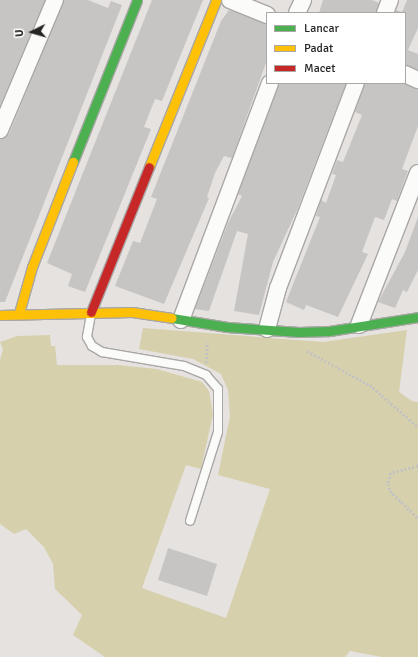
<!DOCTYPE html>
<html>
<head>
<meta charset="utf-8">
<style>
  body { margin:0 }
  #map { position:relative; width:418px; height:657px; overflow:hidden; background:#e5e2e0; font-family:Signika,sans-serif }
  div>[style] { position:absolute }
  [style*='--x'] { left:calc(var(--x)*1px); top:calc(var(--y)*1px); width:calc(var(--w)*1px); rotate:calc(var(--a)*1deg) }
  .green>* { inset:0; background:#d7d0ac }
  .building>* { inset:0; background:#c7c5c4 }
  .path>* { height:2.5px; margin-top:-1.25px; transform-origin:0; background:repeating-linear-gradient(90deg,#c3c2c2 0 2px,transparent 0 4px) }
  .roads { filter:drop-shadow(1px 0 #a9a7a6) drop-shadow(-1px 0 #a9a7a6) drop-shadow(0 1px #a9a7a6) drop-shadow(0 -1px #a9a7a6) }
  .lane>* { height:8px; margin:-4px; padding:0 4px; transform-origin:4px; border-radius:4px; background:#fbfbfa }
  .street>* { height:16px; margin:-8px; padding:0 8px; transform-origin:8px; border-radius:8px; background:#fbfbfa }
  .fast>* { height:9px; margin:-4.5px; padding:0 4.5px; transform-origin:4.5px; border-radius:4.5px; background:#4caf50 }
  .slow>* { height:9px; margin:-4.5px; padding:0 4.5px; transform-origin:4.5px; border-radius:4.5px; background:#ffc107 }
  .jam>* { height:9px; margin:-4.5px; padding:0 4.5px; transform-origin:4.5px; border-radius:4.5px; background:#c62828 }
  span { translate:-50% -50%; white-space:nowrap; text-align:center; line-height:1.15; -webkit-text-stroke:4px #fff; paint-order:stroke }
  .legend { position:absolute; left:266px; top:12px; width:140px; height:72px; box-sizing:border-box; background:#fff; border:1px solid #a9a8a7; margin:0; padding:5px 7px; list-style:none; font-size:12px; color:#272524 }
  .legend li { display:flex; align-items:center; gap:8px; height:20px }
  .legend b { width:20px; border:1px solid #a9a8a7 }
  .north { position:absolute; left:12px; top:12px; width:40px; height:40px; -webkit-text-stroke:3px #fff; paint-order:stroke; rotate:265deg; font-size:11px; font-weight:700; line-height:16px; text-align:center; color:#272524 }
  .north::after { content:''; display:block; margin:auto; width:14px; height:18px; background:#272524; clip-path:polygon(50% 0,100% 100%,50% 72%,0 100%) }
</style>
</head>
<body>
<div id="map">
  <div class="green">
    <div style="clip-path:polygon(143px 328px,323px 342px,407px 330px,399px 392px,412px 401px,418px 402px,418px 657px,382px 657px,350px 651px,345px 657px,105px 657px,73px 635px,82px 615px,55px 589px,53px 564px,44px 547px,26px 529px,14px 534px,0 524px,0 360px,3px 349px,0 342px,17px 336px,50px 335px,51px 346px,55px 346px,57px 365px,118px 365px,157px 369px,202px 382px,209px 391px,213px 414px,201px 469px,186px 465px,142px 588px,226px 618px,270px 489px,218px 475px,230px 416px,228px 390px,221px 374px,193px 359px,139px 349px)"></div>
  </div>
  <div class="building">
    <div style="clip-path:polygon(0 0,45px 0,0 106px)"></div>
    <div style="clip-path:polygon(64px 0,88px 0,108px 8px,111px 1px,122px 5px,5px 302px,0 302px,0 139px,9px 134px)"></div>
    <div style="clip-path:polygon(152px 0,203px 0,162px 101px,155px 99px,144px 127px,151px 129px,85px 292px,68px 286px,72px 274px,47px 263px)"></div>
    <div style="clip-path:polygon(323px 0,372px 0,379px 3px,376px 13px,319px 13px)"></div>
    <div style="clip-path:polygon(407px 0,418px 0,418px 28px,408px 50px,418px 54px,418px 70px,405px 65px,405px 13px,395px 13px,396px 10px,402px 12px)"></div>
    <div style="clip-path:polygon(229px 10px,267px 24px,267px 60px,232px 158px,224px 156px,215px 173px,207px 197px,209px 198px,164px 304px,115px 286px,133px 241px,140px 243px,157px 199px,151px 197px,221px 21px)"></div>
    <div style="clip-path:polygon(279px 83px,346px 83px,298px 208px,273px 262px,259px 315px,234px 311px,248px 234px,237px 231px,209px 311px,195px 309px,228px 223px,242px 196px,238px 194px)"></div>
    <div style="clip-path:polygon(365px 83px,402px 83px,418px 89px,418px 126px,402px 169px,408px 171px,397px 201px,392px 199px,384px 220px,375px 217px,362px 252px,368px 254px,338px 317px,306px 305px,304px 310px,286px 302px,320px 217px,316px 216px,321px 200px,326px 203px,336px 175px,332px 174px,337px 160px,343px 162px,362px 115px,355px 112px)"></div>
    <div style="clip-path:polygon(418px 217px,418px 270px,407px 292px,403px 290px,395px 308px,378px 302px,405px 252px)"></div>
    <div style="clip-path:polygon(168px 548px,217px 564px,207px 596px,158px 580px)"></div>
  </div>
  <div class="path">
    <div style="--x:307;--y:351;--w:72;--a:28.4"></div>
    <div style="--x:370;--y:385;--w:64;--a:41.2"></div>
    <div style="--x:206;--y:363;--w:21;--a:-87"></div>
    <div style="--x:418;--y:466;--w:28;--a:165"></div>
    <div style="--x:391;--y:473;--w:11;--a:105"></div>
    <div style="--x:388;--y:484;--w:7;--a:74"></div>
    <div style="--x:390;--y:491;--w:39;--a:44"></div>
  </div>
  <div class="roads">
    <div class="lane">
      <div style="--x:91;--y:314;--w:23;--a:100"></div>
      <div style="--x:87;--y:337;--w:10;--a:61"></div>
      <div style="--x:92;--y:346;--w:12;--a:31"></div>
      <div style="--x:102;--y:352;--w:83;--a:9.7"></div>
      <div style="--x:184;--y:366;--w:24;--a:22"></div>
      <div style="--x:206;--y:375;--w:18;--a:49"></div>
      <div style="--x:218;--y:389;--w:43;--a:90"></div>
      <div style="--x:218;--y:432;--w:93;--a:107.5"></div>
    </div>
    <div class="street">
      <div style="--x:230;--y:0;--w:40;--a:22"></div>
      <div style="--x:297;--y:13;--w:14;--a:-65"></div>
      <div style="--x:385;--y:13;--w:14;--a:-69"></div>
      <div style="--x:405;--y:74;--w:14;--a:25"></div>
      <div style="--x:0;--y:130;--w:141;--a:-67.1"></div>
      <div style="--x:181;--y:320;--w:253;--a:-69.4"></div>
      <div style="--x:359;--y:325;--w:163;--a:-68.8"></div>
      <div style="--x:267;--y:329;--w:42;--a:-75"></div>
      <div style="--x:278;--y:288;--w:219;--a:-69.2"></div>
    </div>
    <div class="fast">
      <div style="--x:73;--y:162;--w:174;--a:-68.4"></div>
      <div style="--x:172;--y:318;--w:56;--a:9.3"></div>
      <div style="--x:227;--y:327;--w:72;--a:4"></div>
      <div style="--x:299;--y:332;--w:30;--a:-2"></div>
      <div style="--x:329;--y:331;--w:90;--a:-8.9"></div>
    </div>
    <div class="slow">
      <div style="--x:149;--y:167;--w:180;--a:-68.1"></div>
      <div style="--x:19;--y:313;--w:48;--a:-74.2"></div>
      <div style="--x:32;--y:267;--w:113;--a:-68.7"></div>
      <div style="--x:0;--y:315;--w:132;--a:-1.3"></div>
      <div style="--x:132;--y:312;--w:40;--a:8.5"></div>
    </div>
    <div class="jam">
      <div style="--x:91;--y:312;--w:156;--a:-68.2"></div>
    </div>
  </div>
  <ul class="legend">
  <li><b style="height:5px;background:#4caf50"></b>Lancar</li>
  <li><b style="height:5px;background:#ffc107"></b>Padat</li>
  <li><b style="height:5px;background:#c62828"></b>Macet</li>
  </ul>
  <div class="north">U</div>
</div>
</body>
</html>
